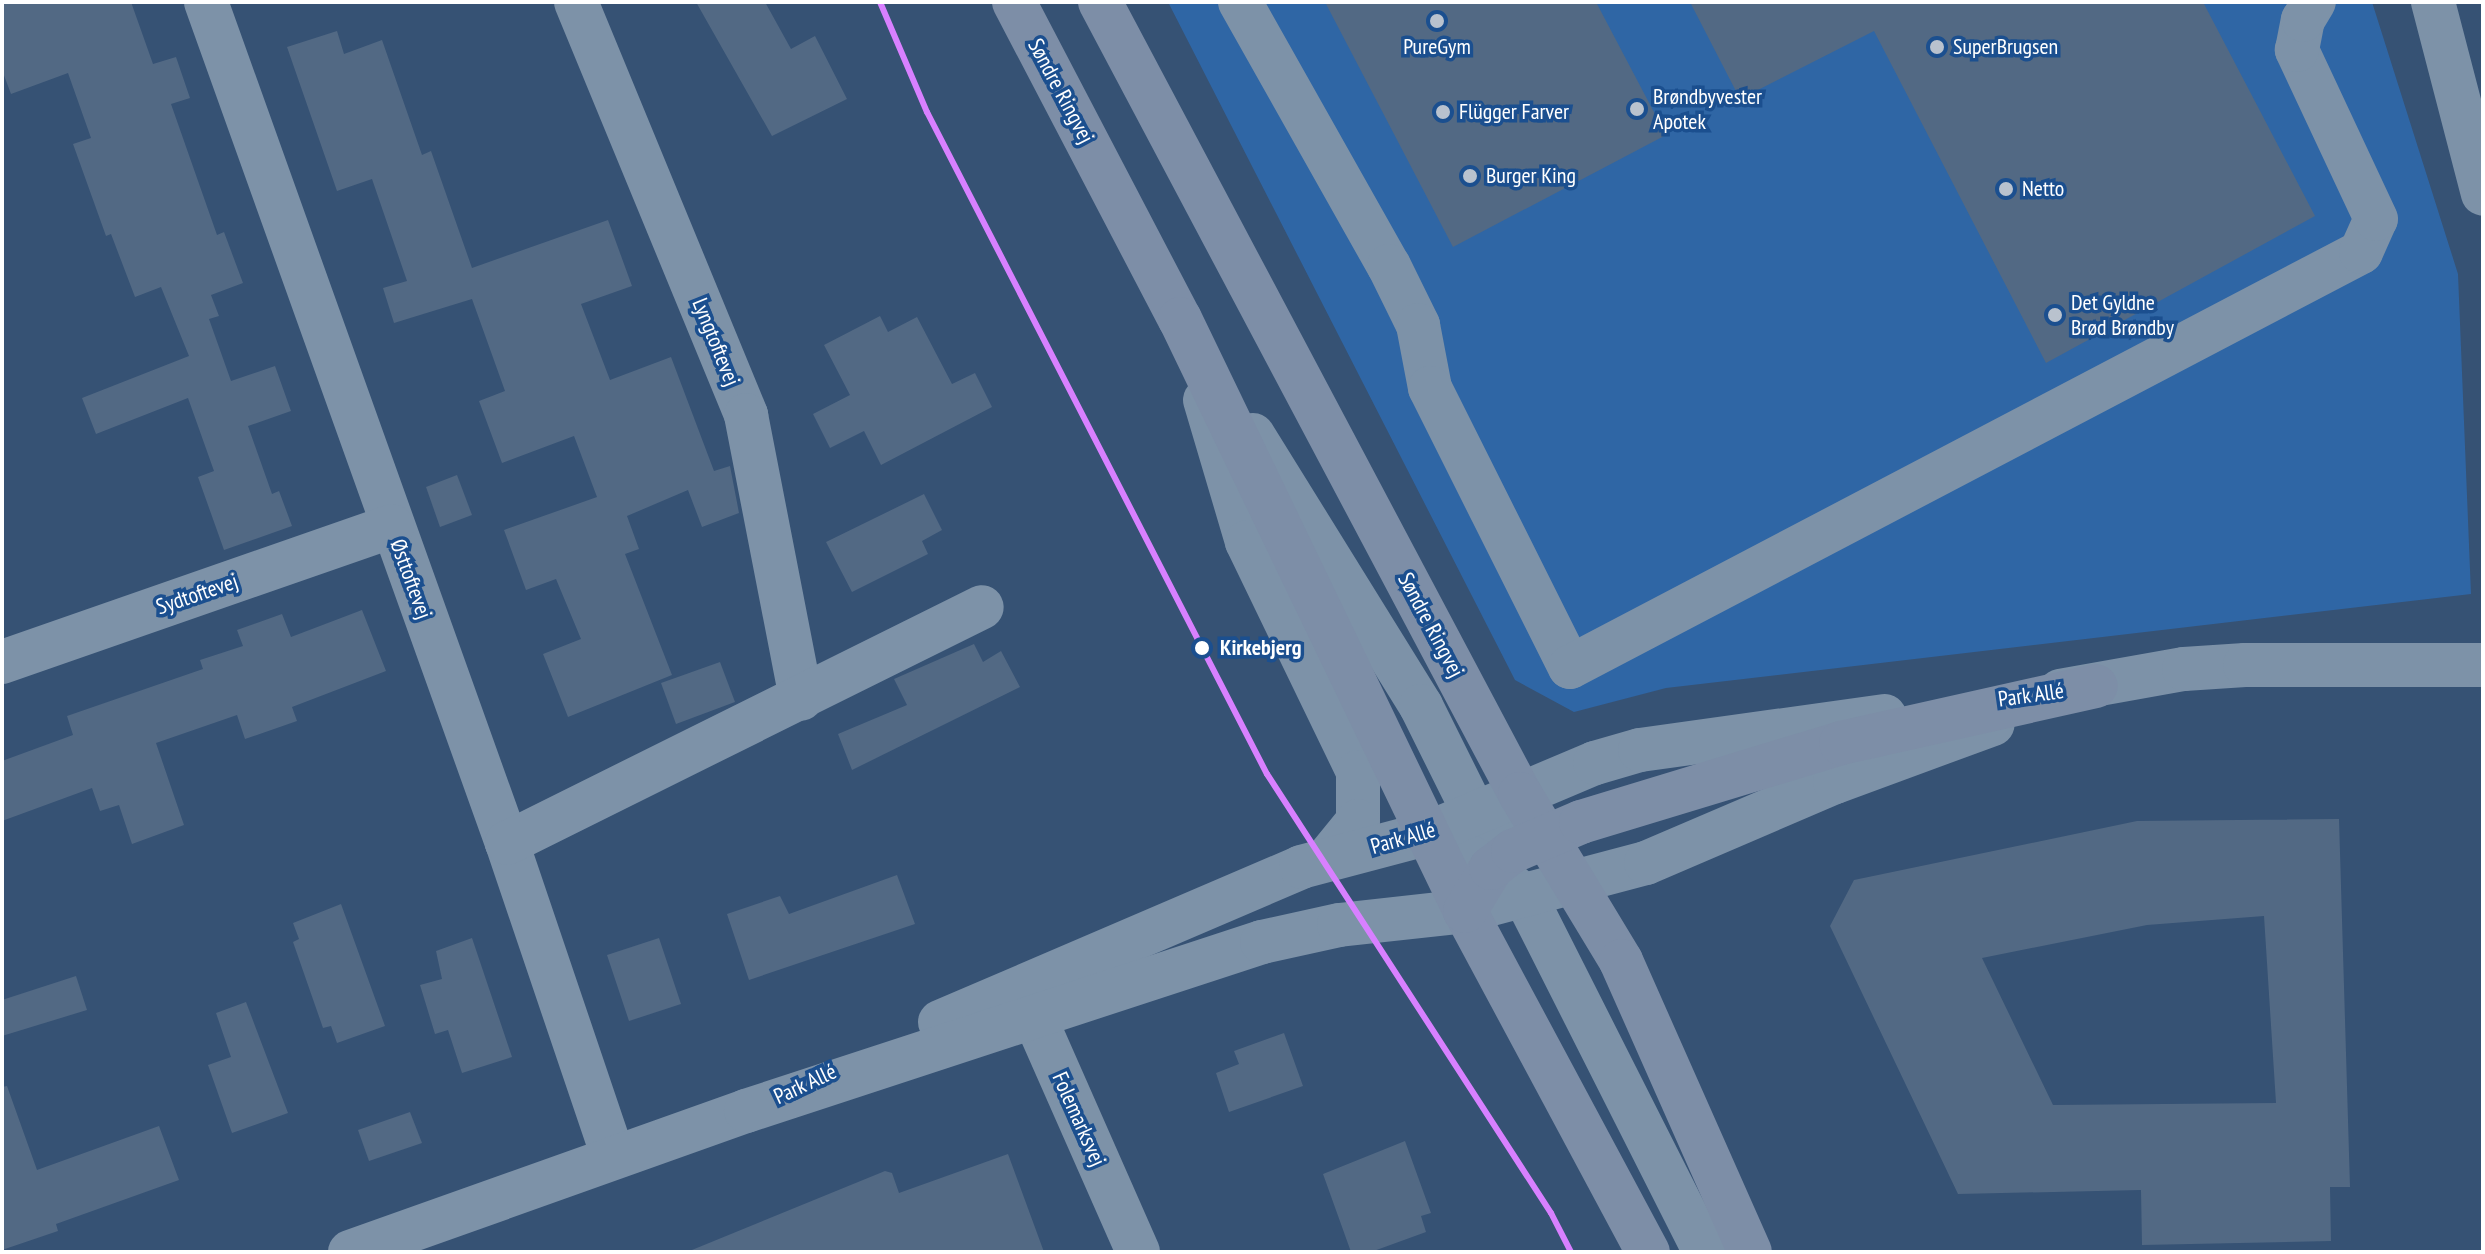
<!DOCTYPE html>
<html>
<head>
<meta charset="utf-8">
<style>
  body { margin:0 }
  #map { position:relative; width:2485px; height:1254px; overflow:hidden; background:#365274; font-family:"PT Sans Narrow",sans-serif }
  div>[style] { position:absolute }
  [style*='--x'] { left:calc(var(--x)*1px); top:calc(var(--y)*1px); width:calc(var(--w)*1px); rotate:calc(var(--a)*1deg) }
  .green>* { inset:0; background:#2f66a5 }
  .building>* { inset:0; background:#526984 }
  .minor>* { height:44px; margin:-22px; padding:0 22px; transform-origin:22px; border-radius:22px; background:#7d92a8 }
  .major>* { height:44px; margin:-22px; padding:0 22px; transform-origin:22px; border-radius:22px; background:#7d8ea7 }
  .tram-1>* { height:6px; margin:-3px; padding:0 3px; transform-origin:3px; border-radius:3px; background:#d880ff }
  .dots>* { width:22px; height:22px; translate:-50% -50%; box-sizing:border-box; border:4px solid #1b4f8f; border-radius:50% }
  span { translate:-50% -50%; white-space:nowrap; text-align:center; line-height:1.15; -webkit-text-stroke:7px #1b4f8f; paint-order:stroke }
  .poi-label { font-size:22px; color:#fff }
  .left { translate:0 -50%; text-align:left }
  .street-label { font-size:22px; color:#fff }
  .stop-label { font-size:22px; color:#fff; font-weight:700 }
  .frame { position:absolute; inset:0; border:4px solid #fff; pointer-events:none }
</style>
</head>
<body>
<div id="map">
  <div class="green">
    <div style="clip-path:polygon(1168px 2px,2372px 2px,2458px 274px,2471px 594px,1666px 688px,1574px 712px,1515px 680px)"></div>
  </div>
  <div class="building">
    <div style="clip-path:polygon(2px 2px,131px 2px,153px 64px,176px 57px,190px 98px,171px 104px,217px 235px,224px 232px,243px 283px,211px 295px,219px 316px,209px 319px,231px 381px,275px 366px,291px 411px,248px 426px,272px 494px,279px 491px,292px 526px,224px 550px,198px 477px,214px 471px,188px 398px,96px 434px,82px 398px,189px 356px,161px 287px,135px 297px,111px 234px,106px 236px,73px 144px,91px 138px,68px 73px,11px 94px,2px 70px)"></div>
    <div style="clip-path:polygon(696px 2px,765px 2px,791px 49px,815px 36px,847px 99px,772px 136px)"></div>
    <div style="clip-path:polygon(1325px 2px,1596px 2px,1666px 135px,1453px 247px)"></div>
    <div style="clip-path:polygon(1690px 2px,2203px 2px,2315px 216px,2046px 363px,1874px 31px,1740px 99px)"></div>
    <div style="clip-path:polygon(337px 31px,344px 54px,382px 40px,422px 155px,431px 151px,472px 268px,608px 220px,632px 286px,581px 304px,610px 380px,671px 357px,714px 471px,730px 466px,739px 513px,702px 527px,688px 490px,627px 516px,639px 549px,625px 554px,672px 675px,568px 717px,543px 654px,581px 639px,556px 579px,526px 590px,504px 530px,597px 497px,574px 436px,502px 463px,479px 401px,505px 391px,472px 299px,394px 323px,383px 288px,407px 281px,372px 179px,337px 191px,287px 47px)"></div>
    <div style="clip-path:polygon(880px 316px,888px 332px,917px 317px,952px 384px,975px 373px,992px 407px,881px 465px,864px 431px,830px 448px,813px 414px,850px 395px,824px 345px)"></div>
    <div style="clip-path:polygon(457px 475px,472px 515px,440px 527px,426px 487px)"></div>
    <div style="clip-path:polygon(924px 494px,942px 530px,922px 541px,928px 554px,852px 592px,826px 542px)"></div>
    <div style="clip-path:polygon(362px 610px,386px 671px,292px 707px,297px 721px,245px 739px,237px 715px,156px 743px,184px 825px,132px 844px,119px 805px,100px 811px,92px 788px,2px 821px,2px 761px,73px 735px,67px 716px,203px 669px,200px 660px,243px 646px,237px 630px,282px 614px,291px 637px)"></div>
    <div style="clip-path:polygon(974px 644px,983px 662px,1001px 651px,1020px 687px,852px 770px,838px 734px,907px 705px,894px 679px)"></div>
    <div style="clip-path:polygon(720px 662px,735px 702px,676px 724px,661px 683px)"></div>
    <div style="clip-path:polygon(evenodd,2339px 819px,2350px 1187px,2330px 1187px,2331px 1241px,2142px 1245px,2141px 1190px,1958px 1194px,1830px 926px,1854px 880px,2137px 821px,2339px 819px,2264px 916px,2276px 1103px,2053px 1105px,1982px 958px,2147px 925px,2264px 916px)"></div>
    <div style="clip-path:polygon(897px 875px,915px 924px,749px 980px,727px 914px,780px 896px,789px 914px)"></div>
    <div style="clip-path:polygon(341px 904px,385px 1026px,337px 1043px,331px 1026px,323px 1028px,293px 942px,299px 939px,293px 923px)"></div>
    <div style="clip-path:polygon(472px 938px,512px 1057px,462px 1073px,448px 1030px,435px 1034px,420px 985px,442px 979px,436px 951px)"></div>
    <div style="clip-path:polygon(659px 938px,681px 1004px,629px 1021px,607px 955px)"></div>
    <div style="clip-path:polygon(76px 976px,87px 1010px,2px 1036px,2px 1000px)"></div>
    <div style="clip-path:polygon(246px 1002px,288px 1113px,232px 1133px,208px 1065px,231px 1057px,216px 1013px)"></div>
    <div style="clip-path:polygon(1284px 1033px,1303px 1086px,1229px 1112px,1216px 1073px,1239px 1064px,1234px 1051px)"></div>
    <div style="clip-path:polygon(7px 1086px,37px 1170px,159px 1126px,179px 1180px,56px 1224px,58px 1231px,2px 1250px,2px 1087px)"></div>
    <div style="clip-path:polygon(410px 1112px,422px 1143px,369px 1161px,358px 1130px)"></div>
    <div style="clip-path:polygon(1405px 1141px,1431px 1213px,1421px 1216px,1426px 1232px,1371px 1252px,1351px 1252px,1323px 1174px)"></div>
    <div style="clip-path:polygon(1008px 1154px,1044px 1252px,687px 1252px,885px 1171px,892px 1173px,899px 1193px)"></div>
  </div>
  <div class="minor">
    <div style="--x:206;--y:2;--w:893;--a:70.31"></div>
    <div style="--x:507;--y:843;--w:331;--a:71.3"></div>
    <div style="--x:576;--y:2;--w:447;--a:67.6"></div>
    <div style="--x:746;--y:415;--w:289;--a:79"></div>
    <div style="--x:1240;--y:2;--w:303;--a:60.6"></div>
    <div style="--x:1389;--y:266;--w:66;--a:63.8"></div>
    <div style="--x:1418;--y:325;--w:64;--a:79.2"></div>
    <div style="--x:1430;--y:388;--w:312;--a:63.4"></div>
    <div style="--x:1570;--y:667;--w:893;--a:-27.68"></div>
    <div style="--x:2361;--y:252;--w:36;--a:-66"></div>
    <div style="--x:2376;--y:219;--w:187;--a:-115.1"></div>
    <div style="--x:2297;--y:50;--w:31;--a:-79"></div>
    <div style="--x:2303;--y:20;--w:21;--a:-59"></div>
    <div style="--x:2433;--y:2;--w:198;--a:75.4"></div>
    <div style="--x:1205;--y:400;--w:148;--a:73.5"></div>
    <div style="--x:1247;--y:542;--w:255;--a:64.2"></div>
    <div style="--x:1358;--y:772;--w:49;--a:90"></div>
    <div style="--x:1358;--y:821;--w:49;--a:129.2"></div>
    <div style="--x:1253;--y:435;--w:319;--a:58.2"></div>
    <div style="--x:1421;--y:706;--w:122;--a:63.6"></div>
    <div style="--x:1475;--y:815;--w:30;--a:44"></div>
    <div style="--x:2;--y:662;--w:413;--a:-19.2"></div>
    <div style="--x:2060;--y:691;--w:126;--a:-10.1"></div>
    <div style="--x:2184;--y:669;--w:61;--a:-3.8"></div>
    <div style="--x:2245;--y:665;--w:238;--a:0"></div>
    <div style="--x:1426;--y:834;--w:73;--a:27.6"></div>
    <div style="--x:1491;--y:868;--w:46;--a:40.6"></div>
    <div style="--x:1526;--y:898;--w:397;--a:63.2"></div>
    <div style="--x:507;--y:843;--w:530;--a:-26.42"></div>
    <div style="--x:1023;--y:991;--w:285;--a:66.2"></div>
    <div style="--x:940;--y:1022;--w:393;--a:-23.2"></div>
    <div style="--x:1301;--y:867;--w:129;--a:-14.8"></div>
    <div style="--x:1426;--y:834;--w:183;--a:-22.8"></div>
    <div style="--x:1595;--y:763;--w:47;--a:-16.1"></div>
    <div style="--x:1640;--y:750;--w:247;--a:-7.9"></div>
    <div style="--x:350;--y:1252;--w:420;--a:-19.6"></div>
    <div style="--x:746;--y:1111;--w:543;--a:-18.13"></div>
    <div style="--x:1262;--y:942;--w:79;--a:-12.4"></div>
    <div style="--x:1339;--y:925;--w:127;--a:-6.3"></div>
    <div style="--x:1465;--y:911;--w:187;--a:-14.9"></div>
    <div style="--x:1646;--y:863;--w:206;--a:-23.2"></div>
    <div style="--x:1835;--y:782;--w:168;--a:-20.2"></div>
  </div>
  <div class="major">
    <div style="--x:1014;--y:2;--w:358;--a:62.4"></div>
    <div style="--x:1180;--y:319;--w:657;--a:64.29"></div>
    <div style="--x:1465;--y:911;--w:387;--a:61.8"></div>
    <div style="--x:1100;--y:2;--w:896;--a:62.06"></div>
    <div style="--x:1520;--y:794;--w:195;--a:58.8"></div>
    <div style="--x:1621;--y:961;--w:318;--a:66.1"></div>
    <div style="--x:1465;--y:911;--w:50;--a:-58.8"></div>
    <div style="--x:1491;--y:868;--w:28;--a:-38"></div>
    <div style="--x:1513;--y:851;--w:74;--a:-23.1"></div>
    <div style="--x:1581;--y:822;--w:272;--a:-16.9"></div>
    <div style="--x:1841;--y:743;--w:261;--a:-12.6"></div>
  </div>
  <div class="tram-1">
    <div style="--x:880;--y:2;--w:120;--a:66.9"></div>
    <div style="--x:927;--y:112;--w:744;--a:62.82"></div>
    <div style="--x:1267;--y:774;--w:523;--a:57.1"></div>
    <div style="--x:1551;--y:1213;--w:44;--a:62.9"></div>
  </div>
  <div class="dots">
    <div style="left:1437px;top:21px;background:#b9c2ce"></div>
    <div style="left:1937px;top:47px;background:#b9c2ce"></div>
    <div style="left:1637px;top:109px;background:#b9c2ce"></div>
    <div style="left:1443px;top:112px;background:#b9c2ce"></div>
    <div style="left:1470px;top:176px;background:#b9c2ce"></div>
    <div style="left:2006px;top:189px;background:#b9c2ce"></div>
    <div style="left:2055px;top:315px;background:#b9c2ce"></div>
    <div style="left:1202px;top:648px;background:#fff"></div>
  </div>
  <div class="poi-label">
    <span style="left:1437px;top:47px">PureGym</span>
    <span class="left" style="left:1953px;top:47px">SuperBrugsen</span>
    <span class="left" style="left:1653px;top:109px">Brøndbyvester<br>Apotek</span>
    <span class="left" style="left:1459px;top:112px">Flügger Farver</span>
    <span class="left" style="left:1486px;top:176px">Burger King</span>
    <span class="left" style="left:2022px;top:189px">Netto</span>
    <span class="left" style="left:2071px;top:315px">Det Gyldne<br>Brød Brøndby</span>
  </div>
  <div class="street-label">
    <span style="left:1061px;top:91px;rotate:62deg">Søndre Ringvej</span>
    <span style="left:716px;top:342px;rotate:68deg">Lyngtoftevej</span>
    <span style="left:411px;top:579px;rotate:70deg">Østtoftevej</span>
    <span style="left:197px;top:594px;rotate:-19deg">Sydtoftevej</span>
    <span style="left:1431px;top:625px;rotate:62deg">Søndre Ringvej</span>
    <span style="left:2031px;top:695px;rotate:-8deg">Park Allé</span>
    <span style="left:1403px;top:838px;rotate:-16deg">Park Allé</span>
    <span style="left:805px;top:1084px;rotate:-25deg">Park Allé</span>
    <span style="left:1079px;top:1119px;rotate:66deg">Folemarksvej</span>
  </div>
  <div class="stop-label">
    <span class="left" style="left:1220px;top:648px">Kirkebjerg</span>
  </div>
  <div class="frame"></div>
</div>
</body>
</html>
